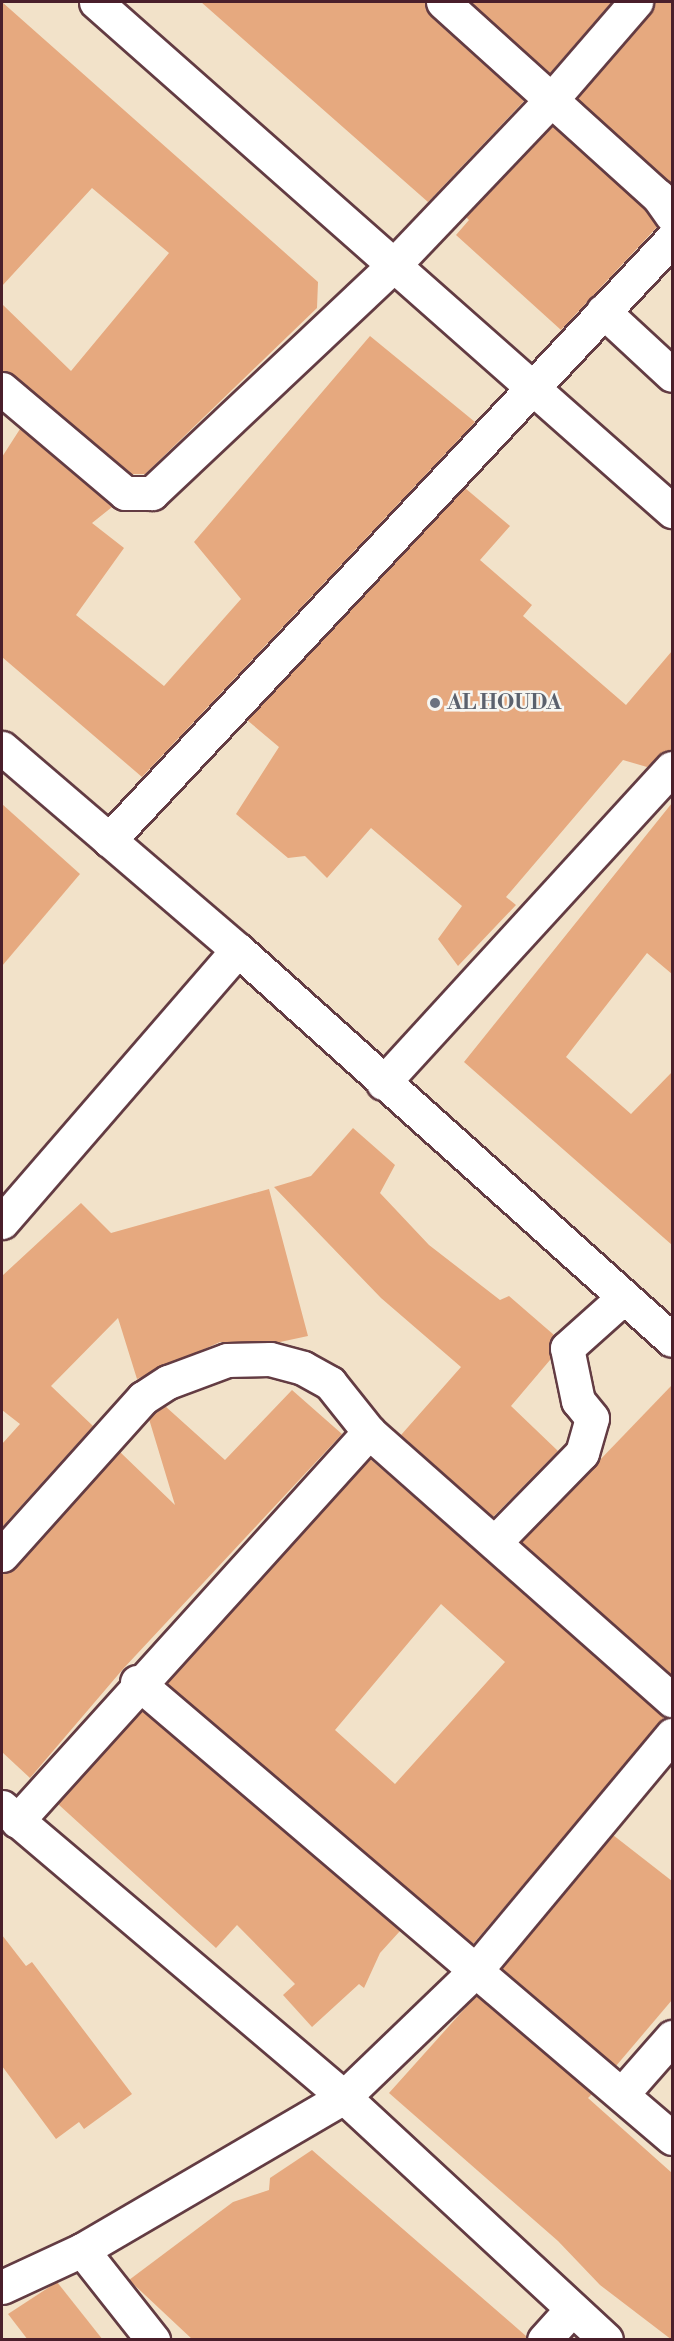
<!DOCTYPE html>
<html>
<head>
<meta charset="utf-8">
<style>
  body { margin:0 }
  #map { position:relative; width:674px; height:2341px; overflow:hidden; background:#f2e2c9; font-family:"Libre Bodoni",serif }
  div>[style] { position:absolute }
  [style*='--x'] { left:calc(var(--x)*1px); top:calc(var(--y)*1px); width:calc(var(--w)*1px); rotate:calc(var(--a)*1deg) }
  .building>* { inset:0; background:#e6a97f }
  .roads { filter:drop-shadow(2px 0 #633c43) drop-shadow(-2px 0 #633c43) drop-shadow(0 2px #633c43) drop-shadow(0 -2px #633c43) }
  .minor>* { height:33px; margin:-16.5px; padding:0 16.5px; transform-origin:16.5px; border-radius:16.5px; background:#fff }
  .dots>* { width:16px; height:16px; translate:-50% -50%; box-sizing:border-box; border:3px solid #f6f6f2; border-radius:50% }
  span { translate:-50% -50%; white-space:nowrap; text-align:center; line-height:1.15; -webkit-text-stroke:5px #f6f6f2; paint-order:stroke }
  .worship-label { font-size:21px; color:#5b616d; font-weight:700 }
  .left { translate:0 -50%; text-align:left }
  .frame { position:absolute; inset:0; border:3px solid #4a1f2b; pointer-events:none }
</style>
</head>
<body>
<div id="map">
  <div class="building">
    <div style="clip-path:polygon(2px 2px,318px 282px,317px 308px,145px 474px,132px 474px,14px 375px,2px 371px,2px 304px,71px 371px,169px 253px,92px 188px,2px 286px)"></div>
    <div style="clip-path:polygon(201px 2px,425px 2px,430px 16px,524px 101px,428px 202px)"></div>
    <div style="clip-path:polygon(470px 2px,612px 2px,550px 73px)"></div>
    <div style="clip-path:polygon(654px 2px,672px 2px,672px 184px,577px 98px,650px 14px)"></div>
    <div style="clip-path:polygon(552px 126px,644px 208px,657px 227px,561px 330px,456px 235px,469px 220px,466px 217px)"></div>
    <div style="clip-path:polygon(370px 336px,475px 422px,142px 777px,2px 657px,2px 457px,20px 429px,112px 507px,92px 523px,124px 548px,76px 615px,164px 686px,241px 599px,194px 542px)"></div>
    <div style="clip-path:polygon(465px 488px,510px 526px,480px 560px,532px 605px,523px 616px,626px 705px,672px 651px,672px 750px,647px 767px,623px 760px,506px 897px,516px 905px,458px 966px,438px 939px,462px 906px,371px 828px,327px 878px,305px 856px,288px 858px,236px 814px,279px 747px,247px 720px)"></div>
    <div style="clip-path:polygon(672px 803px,672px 974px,647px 953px,566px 1057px,631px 1114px,672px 1072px,672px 1245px,464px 1062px)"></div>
    <div style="clip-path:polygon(2px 804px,80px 874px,2px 966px)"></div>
    <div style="clip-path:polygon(353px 1128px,395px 1165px,380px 1193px,429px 1245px,500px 1300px,509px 1296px,554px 1335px,550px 1360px,511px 1406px,558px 1451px,493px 1517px,401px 1435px,461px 1367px,381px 1298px,274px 1187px,311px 1176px)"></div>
    <div style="clip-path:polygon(269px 1189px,308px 1336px,280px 1342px,220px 1342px,137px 1379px,118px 1318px,51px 1386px,93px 1426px,2px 1527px,2px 1444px,20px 1424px,2px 1410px,2px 1276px,81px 1203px,111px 1233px)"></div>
    <div style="clip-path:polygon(672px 1385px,672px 1675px,521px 1542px)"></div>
    <div style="clip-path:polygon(292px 1390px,342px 1434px,123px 1669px,30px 1778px,2px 1752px,2px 1573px,16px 1568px,120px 1452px,175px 1505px,149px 1419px,165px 1406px,225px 1460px)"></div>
    <div style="clip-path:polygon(evenodd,370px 1459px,666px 1717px,473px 1944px,167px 1683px,370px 1459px,441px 1604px,505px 1662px,395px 1784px,335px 1730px,441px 1604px)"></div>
    <div style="clip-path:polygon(142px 1711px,400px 1931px,380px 1953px,364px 1988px,359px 1984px,312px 2027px,283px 1995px,295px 1984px,237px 1925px,216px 1948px,58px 1804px)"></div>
    <div style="clip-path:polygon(613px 1835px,672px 1881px,672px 2000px,616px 2066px,502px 1968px)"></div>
    <div style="clip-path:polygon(2px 1935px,26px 1966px,32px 1962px,132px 2094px,84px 2129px,79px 2122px,56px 2139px,2px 2066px)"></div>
    <div style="clip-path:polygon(476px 1996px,592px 2094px,588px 2098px,672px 2173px,672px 2340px,600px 2285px,558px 2241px,389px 2093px)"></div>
    <div style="clip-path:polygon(312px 2150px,526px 2336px,526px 2340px,193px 2340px,129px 2280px,233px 2202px,269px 2190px,270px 2178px)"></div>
    <div style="clip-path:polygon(57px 2282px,103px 2340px,28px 2340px,8px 2314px)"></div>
  </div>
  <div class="roads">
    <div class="minor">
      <div style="--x:96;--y:2;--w:769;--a:41.47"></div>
      <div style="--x:443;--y:2;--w:290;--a:42.1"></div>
      <div style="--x:658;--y:196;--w:24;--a:55"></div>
      <div style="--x:603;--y:311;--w:94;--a:42.8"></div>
      <div style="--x:2;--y:389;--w:161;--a:40.2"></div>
      <div style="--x:125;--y:493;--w:27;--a:0"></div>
      <div style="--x:152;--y:493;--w:330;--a:-43.3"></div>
      <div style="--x:392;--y:267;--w:231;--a:-46.4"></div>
      <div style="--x:551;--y:100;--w:130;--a:-49.1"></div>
      <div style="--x:2;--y:748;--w:311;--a:40.6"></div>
      <div style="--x:238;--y:950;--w:583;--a:41.94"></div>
      <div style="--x:109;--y:840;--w:824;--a:-46.87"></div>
      <div style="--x:383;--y:1083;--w:427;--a:-47.5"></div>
      <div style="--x:2;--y:1222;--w:360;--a:-49.1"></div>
      <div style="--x:496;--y:1541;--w:123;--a:-45.7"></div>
      <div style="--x:582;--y:1453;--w:36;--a:-74"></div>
      <div style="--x:592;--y:1418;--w:22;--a:-129"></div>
      <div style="--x:578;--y:1401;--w:54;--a:-101.7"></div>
      <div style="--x:567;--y:1348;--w:75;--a:-41.8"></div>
      <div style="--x:2;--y:1555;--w:211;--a:-48.1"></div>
      <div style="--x:143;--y:1398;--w:30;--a:-33"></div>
      <div style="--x:168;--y:1382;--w:63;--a:-20.4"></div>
      <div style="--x:227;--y:1360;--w:43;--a:-1.3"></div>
      <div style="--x:270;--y:1359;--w:34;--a:15"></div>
      <div style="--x:303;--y:1368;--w:31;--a:29"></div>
      <div style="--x:330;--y:1383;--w:63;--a:51.5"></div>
      <div style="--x:369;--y:1432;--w:405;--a:41.5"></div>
      <div style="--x:137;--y:1682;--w:703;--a:40.44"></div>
      <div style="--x:2;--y:1807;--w:448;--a:40.3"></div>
      <div style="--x:344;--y:2097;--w:357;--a:42.8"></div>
      <div style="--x:17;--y:1821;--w:525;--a:-47.86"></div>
      <div style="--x:622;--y:2094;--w:76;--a:-48.7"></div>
      <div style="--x:82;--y:2250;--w:115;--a:51.7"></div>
      <div style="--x:2;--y:2287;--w:88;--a:-24.8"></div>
      <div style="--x:82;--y:2250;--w:303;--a:-30.3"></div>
      <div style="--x:344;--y:2097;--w:183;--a:-43.9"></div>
      <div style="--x:476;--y:1970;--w:306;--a:-50.2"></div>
      <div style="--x:544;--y:2340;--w:40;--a:-48"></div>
    </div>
  </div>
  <div class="dots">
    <div style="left:435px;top:703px;background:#6b7280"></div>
  </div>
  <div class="worship-label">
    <span class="left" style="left:447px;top:703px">AL HOUDA</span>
  </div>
  <div class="frame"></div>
</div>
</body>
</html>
